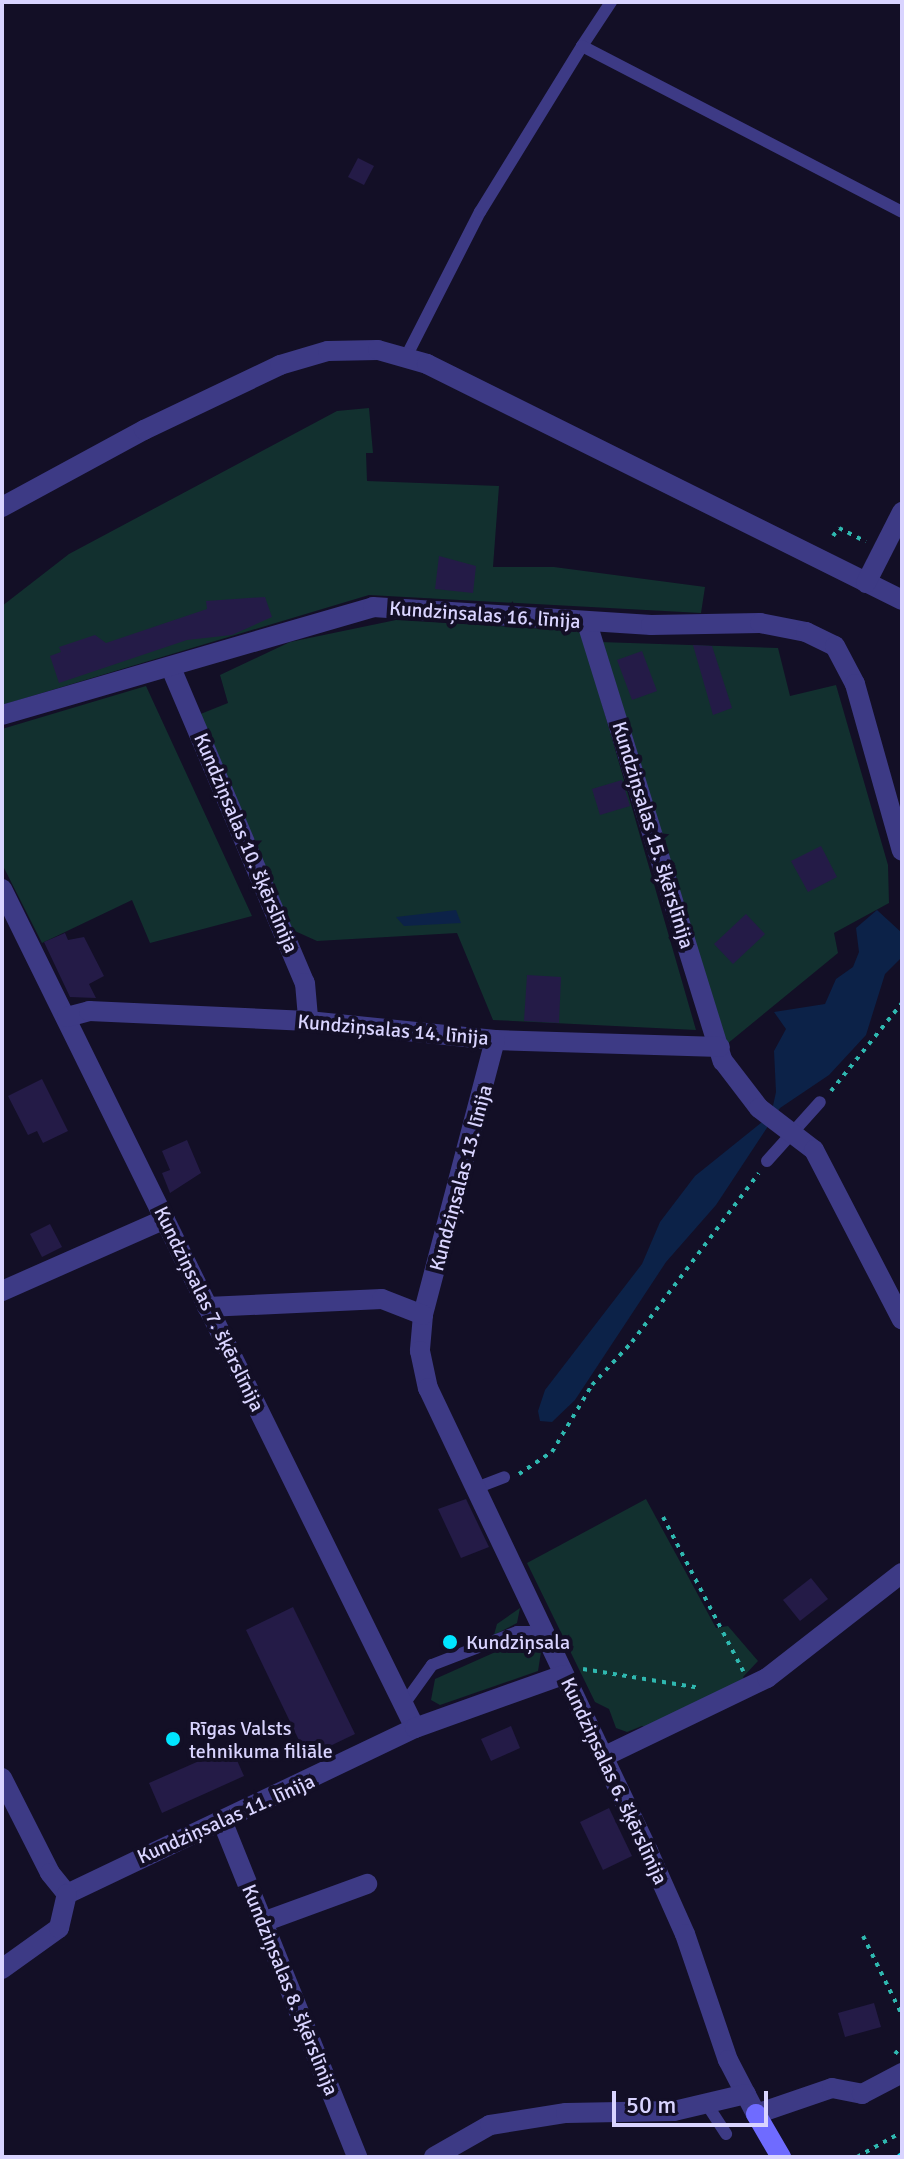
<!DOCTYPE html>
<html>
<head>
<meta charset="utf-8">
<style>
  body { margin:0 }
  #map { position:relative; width:904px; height:2159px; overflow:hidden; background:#130f26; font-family:Signika,sans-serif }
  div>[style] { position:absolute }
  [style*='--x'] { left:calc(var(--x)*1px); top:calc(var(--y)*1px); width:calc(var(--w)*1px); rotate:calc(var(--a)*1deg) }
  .green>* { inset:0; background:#12302f }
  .water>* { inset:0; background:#0c2248 }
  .building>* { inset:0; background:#241b47 }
  .path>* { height:4px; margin-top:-2px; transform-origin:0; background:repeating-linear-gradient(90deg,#2fb8b0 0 4px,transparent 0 10px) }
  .lane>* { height:12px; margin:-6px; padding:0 6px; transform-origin:6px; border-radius:6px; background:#3d3a85 }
  .street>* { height:20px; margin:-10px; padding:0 10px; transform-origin:10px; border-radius:10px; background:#3d3a85 }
  .secondary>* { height:20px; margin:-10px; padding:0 10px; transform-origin:10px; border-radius:10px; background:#6f6bff }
  .rail>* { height:6px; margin-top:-3px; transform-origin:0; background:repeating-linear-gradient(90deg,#00e5ff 0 12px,transparent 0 22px) }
  .dots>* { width:22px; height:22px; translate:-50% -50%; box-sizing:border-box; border:4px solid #130f26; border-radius:50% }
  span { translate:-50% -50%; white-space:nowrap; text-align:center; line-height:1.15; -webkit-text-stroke:8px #130f26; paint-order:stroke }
  .street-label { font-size:20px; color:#d9d4ff }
  .poi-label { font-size:20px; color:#d9d4ff }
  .left { translate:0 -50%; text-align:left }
  .frame { position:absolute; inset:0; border:4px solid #d9d4ff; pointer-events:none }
  .scale { position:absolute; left:612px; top:2091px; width:156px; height:36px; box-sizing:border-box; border:4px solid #d9d4ff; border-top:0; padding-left:10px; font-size:24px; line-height:28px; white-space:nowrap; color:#d9d4ff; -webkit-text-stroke:6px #130f26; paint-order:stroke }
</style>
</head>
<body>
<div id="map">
  <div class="green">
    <div style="clip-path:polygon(369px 408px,373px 453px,366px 453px,367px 481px,499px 486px,493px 567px,554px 567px,705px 587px,701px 613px,369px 595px,2px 705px,2px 606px,69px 554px,337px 411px)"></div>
    <div style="clip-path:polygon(396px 620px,581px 631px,696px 1030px,493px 1020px,457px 933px,317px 941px,286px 927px,198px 715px,228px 703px,220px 675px,290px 642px)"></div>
    <div style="clip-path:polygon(600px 642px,778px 648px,790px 696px,836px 685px,888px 865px,889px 903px,834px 933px,838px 953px,727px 1044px)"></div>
    <div style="clip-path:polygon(146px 686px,252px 916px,150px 943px,132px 900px,42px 943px,2px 864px,2px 729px)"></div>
    <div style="clip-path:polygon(646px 1499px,716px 1628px,728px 1626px,758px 1661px,743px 1677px,747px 1684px,649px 1729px,642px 1726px,627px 1732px,616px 1728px,609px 1709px,595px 1702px,527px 1563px)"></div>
    <div style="clip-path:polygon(520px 1608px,517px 1623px,494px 1635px,497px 1624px)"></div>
    <div style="clip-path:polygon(511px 1645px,541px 1652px,538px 1671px,440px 1705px,431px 1700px,435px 1679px)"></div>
  </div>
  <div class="water">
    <div style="clip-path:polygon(456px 910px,461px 923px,404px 926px,396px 917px)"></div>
    <div style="clip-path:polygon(877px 910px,902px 933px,902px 957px,885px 974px,866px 1035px,829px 1075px,780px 1108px,716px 1205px,666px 1262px,575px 1400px,552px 1422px,540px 1421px,538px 1411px,545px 1390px,642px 1264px,660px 1222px,695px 1176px,771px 1115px,776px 1092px,774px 1051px,786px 1029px,774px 1012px,825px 1004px,836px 979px,853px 967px,859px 952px,856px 928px)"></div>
  </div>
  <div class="building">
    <div style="clip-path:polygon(358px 158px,374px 166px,364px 185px,348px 177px)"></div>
    <div style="clip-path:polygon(439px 556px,476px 566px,473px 593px,435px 589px)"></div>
    <div style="clip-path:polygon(265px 597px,272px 617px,232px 635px,187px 640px,59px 683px,50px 656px,61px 652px,59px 647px,95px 635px,106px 643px,207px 609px,206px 601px)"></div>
    <div style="clip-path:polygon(693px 645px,712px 646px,732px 708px,713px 715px)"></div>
    <div style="clip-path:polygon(642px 651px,657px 691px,632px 700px,617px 660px)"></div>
    <div style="clip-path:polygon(622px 780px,630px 806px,600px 815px,592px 789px)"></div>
    <div style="clip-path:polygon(821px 846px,837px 877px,808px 892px,791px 861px)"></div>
    <div style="clip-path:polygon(746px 914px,765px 934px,733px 964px,714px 944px)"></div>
    <div style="clip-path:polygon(65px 933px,68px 940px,84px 937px,104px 976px,89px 984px,96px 998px,70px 997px,44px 942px)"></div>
    <div style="clip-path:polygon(527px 975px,561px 977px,559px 1023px,524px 1021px)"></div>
    <div style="clip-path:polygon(42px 1079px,68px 1131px,43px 1143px,37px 1131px,28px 1135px,8px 1096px)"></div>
    <div style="clip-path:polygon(187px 1140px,201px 1173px,170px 1193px,162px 1173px,170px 1170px,162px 1151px)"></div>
    <div style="clip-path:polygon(50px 1224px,62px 1247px,42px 1257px,30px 1234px)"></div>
    <div style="clip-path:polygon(466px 1499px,489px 1547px,461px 1558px,438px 1509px)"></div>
    <div style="clip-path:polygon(811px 1578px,828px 1599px,800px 1621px,783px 1600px)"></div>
    <div style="clip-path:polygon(293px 1607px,355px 1734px,307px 1757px,246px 1630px)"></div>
    <div style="clip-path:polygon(511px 1726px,520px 1748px,491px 1761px,481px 1739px)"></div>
    <div style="clip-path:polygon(231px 1747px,244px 1776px,162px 1813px,149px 1783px)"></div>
    <div style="clip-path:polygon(609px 1808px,632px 1856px,603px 1870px,580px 1822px)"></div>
    <div style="clip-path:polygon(874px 2003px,881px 2027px,845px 2037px,838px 2013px)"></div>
  </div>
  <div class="path">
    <div style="--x:833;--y:536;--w:10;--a:-53"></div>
    <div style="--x:839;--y:528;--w:30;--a:27"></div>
    <div style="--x:831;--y:1091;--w:113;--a:-51.1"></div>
    <div style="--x:519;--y:1474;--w:40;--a:-34"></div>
    <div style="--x:552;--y:1452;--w:78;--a:-59.2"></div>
    <div style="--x:592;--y:1385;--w:59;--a:-47.1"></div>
    <div style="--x:632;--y:1342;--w:211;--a:-53.1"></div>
    <div style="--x:663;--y:1517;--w:174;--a:62.5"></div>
    <div style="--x:583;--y:1669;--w:119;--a:9.2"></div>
    <div style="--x:863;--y:1936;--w:88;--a:63.7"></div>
    <div style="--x:895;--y:2054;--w:11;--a:-49"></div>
    <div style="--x:857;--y:2157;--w:51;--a:-29.1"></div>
  </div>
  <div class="lane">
    <div style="--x:582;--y:46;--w:53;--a:-56.6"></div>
    <div style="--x:407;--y:355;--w:161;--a:-63"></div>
    <div style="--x:480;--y:212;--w:195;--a:-58.4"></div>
    <div style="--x:582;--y:46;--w:360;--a:27.4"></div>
    <div style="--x:767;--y:1161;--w:79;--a:-48.1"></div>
    <div style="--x:476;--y:1488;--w:30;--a:-21"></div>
    <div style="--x:404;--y:1704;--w:48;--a:-54.3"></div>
    <div style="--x:432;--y:1665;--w:91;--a:-21.2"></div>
    <div style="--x:517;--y:1632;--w:28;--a:0"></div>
    <div style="--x:706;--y:2103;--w:37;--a:57"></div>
  </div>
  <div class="street">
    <div style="--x:2;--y:507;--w:162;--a:-28.5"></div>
    <div style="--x:144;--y:430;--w:151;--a:-25.5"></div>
    <div style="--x:280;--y:365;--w:50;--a:-16.3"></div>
    <div style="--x:328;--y:351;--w:50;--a:-1.1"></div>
    <div style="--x:378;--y:350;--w:51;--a:15.9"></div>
    <div style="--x:427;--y:364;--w:530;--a:26.42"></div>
    <div style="--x:866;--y:583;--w:80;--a:-63.1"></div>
    <div style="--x:587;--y:623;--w:459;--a:72.8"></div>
    <div style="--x:723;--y:1061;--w:59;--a:52.5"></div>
    <div style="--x:759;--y:1108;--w:69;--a:37.4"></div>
    <div style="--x:814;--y:1150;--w:191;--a:62.6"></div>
    <div style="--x:171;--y:668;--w:342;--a:67"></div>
    <div style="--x:305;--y:983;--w:38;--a:85"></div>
    <div style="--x:2;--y:715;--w:386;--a:-16.2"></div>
    <div style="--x:373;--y:607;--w:279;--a:3.7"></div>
    <div style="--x:651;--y:625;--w:109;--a:-1.1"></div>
    <div style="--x:760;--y:623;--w:47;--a:11.1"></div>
    <div style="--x:806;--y:632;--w:32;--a:26"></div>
    <div style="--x:835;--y:646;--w:43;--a:62.2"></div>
    <div style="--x:855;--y:684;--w:173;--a:74.3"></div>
    <div style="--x:2;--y:889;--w:935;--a:63.79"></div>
    <div style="--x:67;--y:1017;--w:23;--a:-15"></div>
    <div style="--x:89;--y:1011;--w:219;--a:2.6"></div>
    <div style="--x:308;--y:1021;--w:188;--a:5.8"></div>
    <div style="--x:495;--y:1040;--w:225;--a:1.8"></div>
    <div style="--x:495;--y:1040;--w:284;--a:104.7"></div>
    <div style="--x:423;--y:1315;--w:36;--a:95"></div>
    <div style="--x:420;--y:1351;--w:38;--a:78"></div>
    <div style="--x:428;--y:1388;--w:513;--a:64.58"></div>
    <div style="--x:648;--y:1851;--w:91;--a:66"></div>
    <div style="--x:685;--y:1934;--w:133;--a:71.2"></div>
    <div style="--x:728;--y:2060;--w:61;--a:62.6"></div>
    <div style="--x:756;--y:2114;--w:80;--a:-18.9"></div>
    <div style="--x:832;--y:2088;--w:31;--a:11"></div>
    <div style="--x:862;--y:2094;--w:45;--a:-27.7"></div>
    <div style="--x:2;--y:1291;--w:178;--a:-23.8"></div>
    <div style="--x:207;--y:1307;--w:175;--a:-2.6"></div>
    <div style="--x:382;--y:1299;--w:44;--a:21.3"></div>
    <div style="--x:603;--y:1757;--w:182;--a:-25.7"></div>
    <div style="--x:767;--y:1678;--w:171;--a:-37.9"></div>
    <div style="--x:2;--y:1778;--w:106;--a:63.2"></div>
    <div style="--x:50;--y:1873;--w:27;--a:51"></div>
    <div style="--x:223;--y:1823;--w:360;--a:68.1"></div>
    <div style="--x:67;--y:1894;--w:386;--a:-25.5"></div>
    <div style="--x:415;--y:1728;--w:157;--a:-19.7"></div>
    <div style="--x:263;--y:1922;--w:111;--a:-20.1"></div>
    <div style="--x:2;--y:1969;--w:70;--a:-35.7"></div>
    <div style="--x:59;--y:1928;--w:35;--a:-77"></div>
    <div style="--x:434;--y:2157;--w:64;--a:-29.7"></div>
    <div style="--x:490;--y:2125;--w:77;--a:-9"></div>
    <div style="--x:566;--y:2113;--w:108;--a:-1.1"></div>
    <div style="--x:674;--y:2111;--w:74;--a:-13.3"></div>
  </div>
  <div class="secondary">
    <div style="--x:756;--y:2114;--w:50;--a:59.8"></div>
  </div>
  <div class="rail">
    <div style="--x:899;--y:2157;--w:4;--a:-34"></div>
  </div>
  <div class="dots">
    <div style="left:450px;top:1642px;background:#00e5ff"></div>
    <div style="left:173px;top:1739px;background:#00e5ff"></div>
  </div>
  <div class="street-label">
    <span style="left:485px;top:615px;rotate:4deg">Kundziņsalas 16. līnija</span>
    <span style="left:653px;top:835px;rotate:73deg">Kundziņsalas 15. šķērslīnija</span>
    <span style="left:246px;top:843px;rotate:67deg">Kundziņsalas 10. šķērslīnija</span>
    <span style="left:393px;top:1030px;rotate:5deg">Kundziņsalas 14. līnija</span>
    <span style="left:461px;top:1178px;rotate:-75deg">Kundziņsalas 13. līnija</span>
    <span style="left:209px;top:1309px;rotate:64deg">Kundziņsalas 7. šķērslīnija</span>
    <span style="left:614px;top:1781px;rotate:65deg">Kundziņsalas 6. šķērslīnija</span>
    <span style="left:226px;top:1819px;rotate:-24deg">Kundziņsalas 11. līnija</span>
    <span style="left:290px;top:1990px;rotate:68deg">Kundziņsalas 8. šķērslīnija</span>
  </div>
  <div class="poi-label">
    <span class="left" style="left:466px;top:1642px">Kundziņsala</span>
    <span class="left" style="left:189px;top:1740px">Rīgas Valsts<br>tehnikuma filiāle</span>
  </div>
  <div class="frame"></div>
  <div class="scale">50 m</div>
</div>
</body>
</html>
